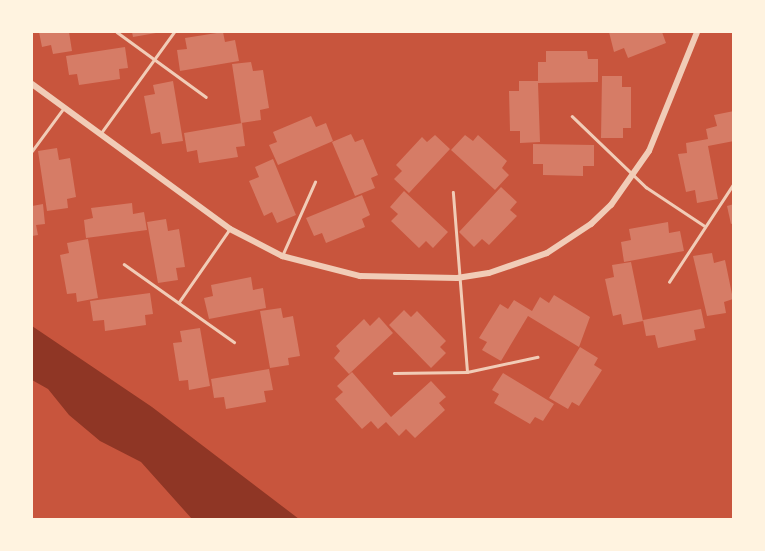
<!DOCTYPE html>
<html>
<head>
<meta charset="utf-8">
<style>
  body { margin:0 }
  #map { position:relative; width:765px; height:551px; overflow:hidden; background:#c8553d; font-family:Literata,serif }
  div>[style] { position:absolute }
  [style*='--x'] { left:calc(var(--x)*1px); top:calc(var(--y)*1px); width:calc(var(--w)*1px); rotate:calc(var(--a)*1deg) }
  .water>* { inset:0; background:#8f3625 }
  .building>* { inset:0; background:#d67c66 }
  .service>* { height:2.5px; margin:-1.25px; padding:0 1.25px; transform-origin:1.25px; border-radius:1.25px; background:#f1ccb7 }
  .minor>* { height:6px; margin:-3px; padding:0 3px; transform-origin:3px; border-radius:3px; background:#f1ccb7 }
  span { translate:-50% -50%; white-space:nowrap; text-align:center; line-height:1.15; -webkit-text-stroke:6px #fff3e0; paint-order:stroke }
  .frame { position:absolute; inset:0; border:33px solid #fff3e0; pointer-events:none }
</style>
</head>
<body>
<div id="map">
  <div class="water">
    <div style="clip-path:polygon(32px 326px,152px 407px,299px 519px,192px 519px,141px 462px,100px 441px,69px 415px,48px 389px,32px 380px)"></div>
  </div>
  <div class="building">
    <div style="clip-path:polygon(39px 32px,69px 32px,72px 51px,53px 54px,51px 45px,42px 47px)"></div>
    <div style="clip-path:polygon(132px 32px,156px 32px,156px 33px,133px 37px)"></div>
    <div style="clip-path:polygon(223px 32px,225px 42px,235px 40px,239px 61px,180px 71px,177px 50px,187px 49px,185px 38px)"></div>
    <div style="clip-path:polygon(609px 32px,662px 32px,666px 43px,628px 58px,624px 48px,614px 52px)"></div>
    <div style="clip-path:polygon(125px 47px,128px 68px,119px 69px,120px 79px,79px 85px,77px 74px,69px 75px,66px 56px)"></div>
    <div style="clip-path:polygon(546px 51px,587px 51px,588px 59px,598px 59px,598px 82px,538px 83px,540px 142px,520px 143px,520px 131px,510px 131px,509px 91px,519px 91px,519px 81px,538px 81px,538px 62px,546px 62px)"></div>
    <div style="clip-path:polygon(251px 62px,253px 71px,263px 70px,269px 108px,260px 110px,261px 120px,241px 123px,232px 64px)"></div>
    <div style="clip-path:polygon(602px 76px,622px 76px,622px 87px,631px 87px,631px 128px,623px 128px,623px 138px,601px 138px)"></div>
    <div style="clip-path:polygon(173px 81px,183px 141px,162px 144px,160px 132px,151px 134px,144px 96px,155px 94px,153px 85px)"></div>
    <div style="clip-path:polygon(734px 111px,734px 141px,708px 146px,718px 199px,697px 203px,695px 190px,686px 192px,678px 154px,687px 153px,686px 143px,708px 139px,706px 129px,717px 126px,714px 115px)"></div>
    <div style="clip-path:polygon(311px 116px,316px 127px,326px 123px,333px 141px,278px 165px,269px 145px,277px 142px,273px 132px)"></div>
    <div style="clip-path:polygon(242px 123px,245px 146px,236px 147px,238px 157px,199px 163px,197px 150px,187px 152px,184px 133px)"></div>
    <div style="clip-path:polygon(351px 134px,355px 142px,363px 139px,378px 175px,371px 178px,375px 188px,355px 196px,332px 142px)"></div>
    <div style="clip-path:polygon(435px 135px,450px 149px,409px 193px,394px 179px,402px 171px,396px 165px,422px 137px,427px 142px)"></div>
    <div style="clip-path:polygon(465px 135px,473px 141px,478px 135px,507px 161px,502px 168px,509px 175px,495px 190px,451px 150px)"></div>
    <div style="clip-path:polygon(533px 144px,594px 145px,594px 166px,583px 166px,583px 176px,543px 175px,543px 164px,533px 164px)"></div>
    <div style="clip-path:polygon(57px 148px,59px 160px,70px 158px,76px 197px,67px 199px,68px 208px,47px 211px,38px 151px)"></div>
    <div style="clip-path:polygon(273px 159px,296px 215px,277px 223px,272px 212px,264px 216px,249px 181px,259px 177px,255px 167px)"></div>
    <div style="clip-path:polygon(501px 187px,517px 202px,510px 210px,517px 216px,489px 245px,482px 239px,474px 247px,459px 232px)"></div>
    <div style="clip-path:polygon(404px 191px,448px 232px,433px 248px,426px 241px,419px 248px,391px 221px,398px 214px,390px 207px)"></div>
    <div style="clip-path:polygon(362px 195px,370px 215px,362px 219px,365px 227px,326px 243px,322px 233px,314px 236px,306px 218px)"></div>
    <div style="clip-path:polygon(132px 203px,133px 214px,144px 212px,147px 230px,86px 238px,84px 220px,93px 218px,91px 208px)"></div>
    <div style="clip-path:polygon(43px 204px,45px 224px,36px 225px,38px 235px,32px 236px,32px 206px)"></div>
    <div style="clip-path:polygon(734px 204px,734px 223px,731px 224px,727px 206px)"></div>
    <div style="clip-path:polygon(166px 219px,168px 231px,179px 229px,185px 267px,176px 268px,178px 280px,158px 283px,147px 222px)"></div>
    <div style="clip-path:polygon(668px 222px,669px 233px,680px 231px,684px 251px,624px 262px,621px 242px,631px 240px,629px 229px)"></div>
    <div style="clip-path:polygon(88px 239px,98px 298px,77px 302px,76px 293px,67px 294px,60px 255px,69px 253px,67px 243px)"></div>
    <div style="clip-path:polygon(712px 253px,714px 263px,725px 260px,733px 299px,724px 302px,726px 313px,707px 316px,693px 256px)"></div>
    <div style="clip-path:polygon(631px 262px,643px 321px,623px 325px,621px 314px,613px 316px,605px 279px,614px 277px,612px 265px)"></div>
    <div style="clip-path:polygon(251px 277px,253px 290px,263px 288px,266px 308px,209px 319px,204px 298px,213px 296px,211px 285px)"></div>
    <div style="clip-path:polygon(150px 293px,153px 314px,145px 315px,146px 325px,105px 331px,104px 320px,93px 321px,90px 301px)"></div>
    <div style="clip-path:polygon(554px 295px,590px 317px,579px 347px,528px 316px,501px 361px,482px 350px,487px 342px,479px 338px,500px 304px,508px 309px,514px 300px,532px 311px,540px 297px,549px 303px)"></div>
    <div style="clip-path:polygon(281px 308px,283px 318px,293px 316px,300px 356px,288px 358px,289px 365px,270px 368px,260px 311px)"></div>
    <div style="clip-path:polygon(701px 309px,705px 328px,694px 330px,696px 340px,658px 348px,655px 335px,646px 336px,643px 320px)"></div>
    <div style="clip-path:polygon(404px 310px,411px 317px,417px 311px,446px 341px,440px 347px,446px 353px,431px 368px,389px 325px)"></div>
    <div style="clip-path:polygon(379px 317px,393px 333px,349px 374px,334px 358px,340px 351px,336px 346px,364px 319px,370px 326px)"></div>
    <div style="clip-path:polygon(200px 328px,210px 386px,189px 390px,188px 380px,179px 381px,173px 343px,182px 342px,180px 331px)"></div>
    <div style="clip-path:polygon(580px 347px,598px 358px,594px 365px,602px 370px,579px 406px,572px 402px,568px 409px,549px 398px)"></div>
    <div style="clip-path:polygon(269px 369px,273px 390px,264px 391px,266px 402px,226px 409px,224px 397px,214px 398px,211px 379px)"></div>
    <div style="clip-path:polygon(352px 372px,391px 417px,431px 381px,446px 397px,439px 403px,445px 410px,415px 438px,406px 429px,399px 436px,386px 422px,378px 429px,371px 421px,362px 429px,335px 399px,343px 392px,337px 386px)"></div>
    <div style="clip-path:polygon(503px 373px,554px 404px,543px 421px,535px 417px,530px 424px,494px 403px,499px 394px,492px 390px)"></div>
  </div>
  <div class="service">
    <div style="--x:117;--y:32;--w:110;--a:36.1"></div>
    <div style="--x:572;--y:116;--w:103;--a:43.8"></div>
    <div style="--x:646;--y:187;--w:71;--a:33.5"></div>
    <div style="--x:101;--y:133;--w:125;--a:-54.1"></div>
    <div style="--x:32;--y:151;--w:52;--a:-53.6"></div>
    <div style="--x:282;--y:256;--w:81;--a:-66"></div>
    <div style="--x:124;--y:264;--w:135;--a:35.3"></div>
    <div style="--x:669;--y:282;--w:118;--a:-56.7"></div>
    <div style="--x:179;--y:302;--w:88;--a:-55.2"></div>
    <div style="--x:467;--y:372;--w:72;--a:-12.1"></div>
    <div style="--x:394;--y:373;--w:73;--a:-0.8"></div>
    <div style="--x:467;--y:372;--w:180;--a:-94.5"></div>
  </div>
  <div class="minor">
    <div style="--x:32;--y:84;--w:245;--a:36.2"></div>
    <div style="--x:230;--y:229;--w:59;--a:27.4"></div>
    <div style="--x:282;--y:256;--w:81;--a:14.4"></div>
    <div style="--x:360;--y:276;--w:97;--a:1.2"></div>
    <div style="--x:457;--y:278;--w:32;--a:-9"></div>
    <div style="--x:489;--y:273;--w:61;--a:-19"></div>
    <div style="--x:547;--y:253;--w:53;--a:-33.4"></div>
    <div style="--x:591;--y:224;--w:28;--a:-44"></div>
    <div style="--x:611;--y:205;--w:66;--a:-54.9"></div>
    <div style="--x:649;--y:151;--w:128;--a:-68"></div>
  </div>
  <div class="frame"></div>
</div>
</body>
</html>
